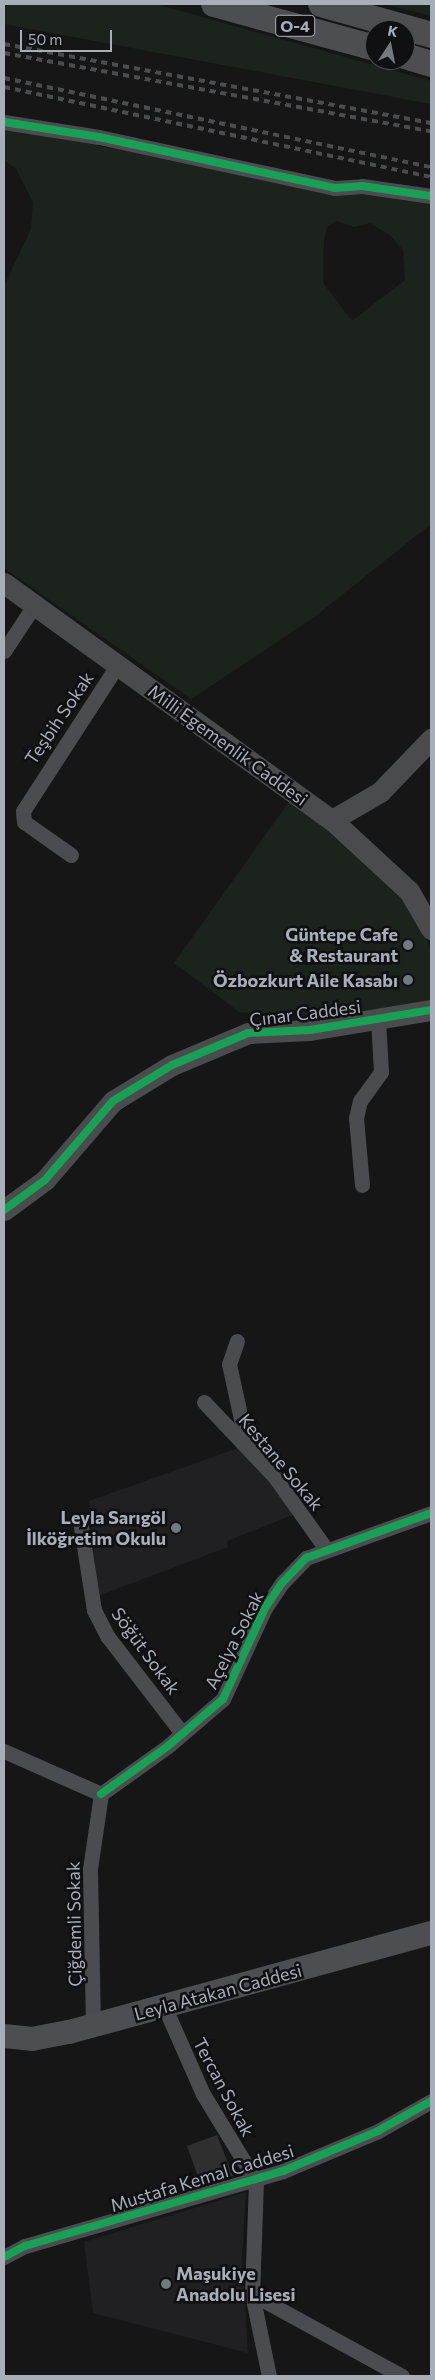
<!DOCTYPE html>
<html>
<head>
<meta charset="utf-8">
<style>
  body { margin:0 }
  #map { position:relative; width:435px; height:2380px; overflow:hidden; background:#161616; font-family:Commissioner,sans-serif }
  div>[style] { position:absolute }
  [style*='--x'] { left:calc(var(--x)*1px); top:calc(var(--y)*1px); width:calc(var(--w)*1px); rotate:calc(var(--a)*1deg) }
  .built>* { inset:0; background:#202022 }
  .green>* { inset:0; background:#1c231d }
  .building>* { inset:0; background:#2f2f30 }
  .street>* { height:15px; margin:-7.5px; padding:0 7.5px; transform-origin:7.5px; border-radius:7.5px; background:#4a4c4f }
  .secondary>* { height:21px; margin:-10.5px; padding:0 10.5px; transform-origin:10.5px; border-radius:10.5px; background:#494b4d }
  .primary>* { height:24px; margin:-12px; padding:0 12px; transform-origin:12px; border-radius:12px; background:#4c4e51 }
  .highway>* { height:26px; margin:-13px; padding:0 13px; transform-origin:13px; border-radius:13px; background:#4d4e50 }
  .rail>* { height:4px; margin-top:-2px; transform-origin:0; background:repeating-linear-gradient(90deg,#4a4c4e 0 6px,transparent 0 11px) }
  .cycleway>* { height:8px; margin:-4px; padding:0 4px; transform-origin:4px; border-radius:4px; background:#1a9f57 }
  .dots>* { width:14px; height:14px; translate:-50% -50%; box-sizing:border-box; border:2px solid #101012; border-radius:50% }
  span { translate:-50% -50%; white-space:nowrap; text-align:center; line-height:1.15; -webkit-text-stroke:5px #101012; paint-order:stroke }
  .shield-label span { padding:1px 4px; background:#101012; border:1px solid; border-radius:4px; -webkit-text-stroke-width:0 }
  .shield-label { font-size:16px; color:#a7aeb8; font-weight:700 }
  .street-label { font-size:18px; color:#a7aeb8 }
  .poi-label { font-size:18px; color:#a7aeb8; font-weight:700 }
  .right { translate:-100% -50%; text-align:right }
  .left { translate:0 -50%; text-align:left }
  .frame { position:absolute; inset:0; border:5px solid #a7aeb8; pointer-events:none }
  .north { position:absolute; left:365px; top:20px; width:50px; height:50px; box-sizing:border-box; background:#101012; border:1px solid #4c4f54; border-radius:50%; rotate:11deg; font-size:14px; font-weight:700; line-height:20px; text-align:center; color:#a7aeb8 }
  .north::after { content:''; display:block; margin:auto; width:18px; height:22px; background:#74797f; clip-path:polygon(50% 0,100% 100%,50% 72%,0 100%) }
  .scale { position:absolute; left:20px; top:30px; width:92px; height:22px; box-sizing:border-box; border:2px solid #a7aeb8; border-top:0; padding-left:6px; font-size:15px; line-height:18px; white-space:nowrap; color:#a7aeb8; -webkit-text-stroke:4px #101012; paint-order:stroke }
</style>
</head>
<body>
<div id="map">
  <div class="built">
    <div style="clip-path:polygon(241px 1447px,295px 1514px,227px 1541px,228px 1547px,98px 1596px,89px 1501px)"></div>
    <div style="clip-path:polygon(246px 2192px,242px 2255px,248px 2353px,93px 2313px,84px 2242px)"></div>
  </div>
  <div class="green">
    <div style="clip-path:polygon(4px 4px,156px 4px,431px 81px,431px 104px,4px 24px)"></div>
    <div style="clip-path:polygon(384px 4px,431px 4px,431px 16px)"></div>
    <div style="clip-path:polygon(evenodd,4px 129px,354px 191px,431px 201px,431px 524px,313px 618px,191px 699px,4px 568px,4px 286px,31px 229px,33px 202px,16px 169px,4px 160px,4px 129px,336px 221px,354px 227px,370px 223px,390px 235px,403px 250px,405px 280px,352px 321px,323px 283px,324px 239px,327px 227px,336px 221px)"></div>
    <div style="clip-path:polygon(291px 799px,322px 821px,397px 890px,420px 924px,431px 951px,431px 1000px,327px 1019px,239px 1012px,174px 963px)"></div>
  </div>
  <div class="building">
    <div style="clip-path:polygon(217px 2135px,233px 2176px,201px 2185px,187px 2146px)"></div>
  </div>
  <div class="street">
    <div style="--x:4;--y:122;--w:96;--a:9"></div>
    <div style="--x:99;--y:137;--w:241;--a:12.2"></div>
    <div style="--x:335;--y:188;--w:27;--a:-4"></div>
    <div style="--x:362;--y:186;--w:70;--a:8.2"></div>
    <div style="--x:4;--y:651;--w:56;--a:-56.6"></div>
    <div style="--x:71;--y:855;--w:57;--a:-144.9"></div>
    <div style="--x:24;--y:822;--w:11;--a:-95"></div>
    <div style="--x:23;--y:811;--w:175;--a:-57.1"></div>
    <div style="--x:362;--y:1185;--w:67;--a:-95.1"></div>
    <div style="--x:356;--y:1118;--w:17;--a:-77"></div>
    <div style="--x:360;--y:1101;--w:36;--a:-54"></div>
    <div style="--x:381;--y:1072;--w:53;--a:-93.2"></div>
    <div style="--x:237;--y:1341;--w:24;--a:109"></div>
    <div style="--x:229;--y:1364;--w:80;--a:77.7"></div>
    <div style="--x:204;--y:1402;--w:102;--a:46.6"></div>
    <div style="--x:274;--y:1476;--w:90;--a:54.5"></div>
    <div style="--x:81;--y:1527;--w:84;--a:81.1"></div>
    <div style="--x:94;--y:1610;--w:30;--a:63"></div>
    <div style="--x:108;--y:1637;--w:121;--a:52.4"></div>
    <div style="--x:4;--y:1751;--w:106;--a:23.9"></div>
    <div style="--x:101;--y:1794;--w:82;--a:-35.6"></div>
    <div style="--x:168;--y:1746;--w:72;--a:-40.5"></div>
    <div style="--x:223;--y:1699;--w:100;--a:-65.2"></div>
    <div style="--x:265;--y:1608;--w:30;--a:-56"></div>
    <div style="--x:282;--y:1583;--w:35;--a:-46"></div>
    <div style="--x:306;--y:1558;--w:133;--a:-19.8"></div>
    <div style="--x:165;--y:2008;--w:94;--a:66.2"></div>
    <div style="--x:203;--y:2094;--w:102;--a:58.7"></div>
    <div style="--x:256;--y:2181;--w:113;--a:92"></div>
    <div style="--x:252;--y:2294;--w:84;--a:78.3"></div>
    <div style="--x:93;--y:2026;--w:157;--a:-91.1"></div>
    <div style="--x:90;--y:1869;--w:76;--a:-81.7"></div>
    <div style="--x:4;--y:2257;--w:24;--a:-28"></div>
    <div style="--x:25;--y:2246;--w:269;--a:-16.2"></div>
    <div style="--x:283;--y:2171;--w:103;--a:-22.8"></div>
    <div style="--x:378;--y:2131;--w:61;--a:-29.5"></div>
    <div style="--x:252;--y:2294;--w:171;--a:28.7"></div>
  </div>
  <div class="secondary">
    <div style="--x:4;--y:583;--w:405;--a:35.9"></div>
    <div style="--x:332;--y:820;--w:105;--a:42.7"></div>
    <div style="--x:409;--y:891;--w:44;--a:59.9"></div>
    <div style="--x:332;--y:820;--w:56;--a:-30.3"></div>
    <div style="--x:380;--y:792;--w:74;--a:-46.1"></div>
    <div style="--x:4;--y:1210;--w:51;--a:-36.2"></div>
    <div style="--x:45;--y:1180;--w:104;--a:-49.3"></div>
    <div style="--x:113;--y:1101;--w:69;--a:-31.4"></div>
    <div style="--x:172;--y:1065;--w:82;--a:-22.8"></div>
    <div style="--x:248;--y:1033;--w:62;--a:-2.8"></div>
    <div style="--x:310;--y:1030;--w:123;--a:-9.4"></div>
  </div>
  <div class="primary">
    <div style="--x:4;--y:2036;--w:28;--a:6"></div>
    <div style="--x:32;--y:2039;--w:38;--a:-11"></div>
    <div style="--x:69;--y:2032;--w:375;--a:-15.3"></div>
  </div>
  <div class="highway">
    <div style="--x:214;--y:4;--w:167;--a:15.3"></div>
    <div style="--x:321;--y:4;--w:114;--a:15.7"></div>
    <div style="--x:405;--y:56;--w:27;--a:17"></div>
  </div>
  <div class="rail">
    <div style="--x:4;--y:44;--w:434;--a:10.5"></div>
    <div style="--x:4;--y:53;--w:434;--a:10.4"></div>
    <div style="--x:4;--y:78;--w:436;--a:11.8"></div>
    <div style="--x:4;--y:87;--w:436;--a:11.9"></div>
  </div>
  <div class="cycleway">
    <div style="--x:4;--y:122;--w:96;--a:9"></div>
    <div style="--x:99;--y:137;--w:241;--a:12.2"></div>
    <div style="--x:335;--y:188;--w:27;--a:-4"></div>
    <div style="--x:362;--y:186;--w:70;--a:8.2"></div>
    <div style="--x:4;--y:1210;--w:51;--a:-36.2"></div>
    <div style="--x:45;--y:1180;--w:104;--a:-49.3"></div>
    <div style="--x:113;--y:1101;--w:69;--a:-31.4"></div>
    <div style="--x:172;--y:1065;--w:82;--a:-22.8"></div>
    <div style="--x:248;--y:1033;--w:62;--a:-2.8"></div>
    <div style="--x:310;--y:1030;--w:123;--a:-9.4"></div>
    <div style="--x:101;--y:1794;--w:82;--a:-35.6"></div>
    <div style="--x:168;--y:1746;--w:72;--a:-40.5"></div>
    <div style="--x:223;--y:1699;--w:100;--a:-65.2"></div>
    <div style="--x:265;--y:1608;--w:30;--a:-56"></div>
    <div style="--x:282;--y:1583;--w:35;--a:-46"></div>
    <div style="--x:306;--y:1558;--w:133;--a:-19.8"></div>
    <div style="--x:4;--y:2257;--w:24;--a:-28"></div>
    <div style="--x:25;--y:2246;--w:269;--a:-16.2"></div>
    <div style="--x:283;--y:2171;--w:103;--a:-22.8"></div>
    <div style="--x:378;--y:2131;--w:61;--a:-29.5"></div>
  </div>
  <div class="dots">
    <div style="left:408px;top:945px;background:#74797f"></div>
    <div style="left:408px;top:980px;background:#74797f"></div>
    <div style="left:176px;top:1528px;background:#74797f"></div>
    <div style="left:166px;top:2284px;background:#74797f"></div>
  </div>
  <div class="shield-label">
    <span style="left:295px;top:26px">O-4</span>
  </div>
  <div class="street-label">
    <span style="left:59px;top:718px;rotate:-56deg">Teşbih Sokak</span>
    <span style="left:228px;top:745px;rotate:36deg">Milli Egemenlik Caddesi</span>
    <span style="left:305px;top:1013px;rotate:-7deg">Çınar Caddesi</span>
    <span style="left:281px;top:1462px;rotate:50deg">Kestane Sokak</span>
    <span style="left:234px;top:1640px;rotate:-63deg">Açelya Sokak</span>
    <span style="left:146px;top:1651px;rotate:54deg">Söğüt Sokak</span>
    <span style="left:74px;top:1924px;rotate:-91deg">Çiğdemli Sokak</span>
    <span style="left:218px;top:1992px;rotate:-15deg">Leyla Atakan Caddesi</span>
    <span style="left:224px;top:2087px;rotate:62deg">Tercan Sokak</span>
    <span style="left:202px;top:2178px;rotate:-17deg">Mustafa Kemal Caddesi</span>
  </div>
  <div class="poi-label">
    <span class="right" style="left:398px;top:945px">Güntepe Cafe<br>&amp; Restaurant</span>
    <span class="right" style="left:398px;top:980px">Özbozkurt Aile Kasabı</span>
    <span class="right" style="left:166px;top:1528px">Leyla Sarıgöl<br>İlköğretim Okulu</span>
    <span class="left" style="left:176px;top:2284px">Maşukiye<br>Anadolu Lisesi</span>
  </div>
  <div class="frame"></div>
  <div class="north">K</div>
  <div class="scale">50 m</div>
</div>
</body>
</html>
